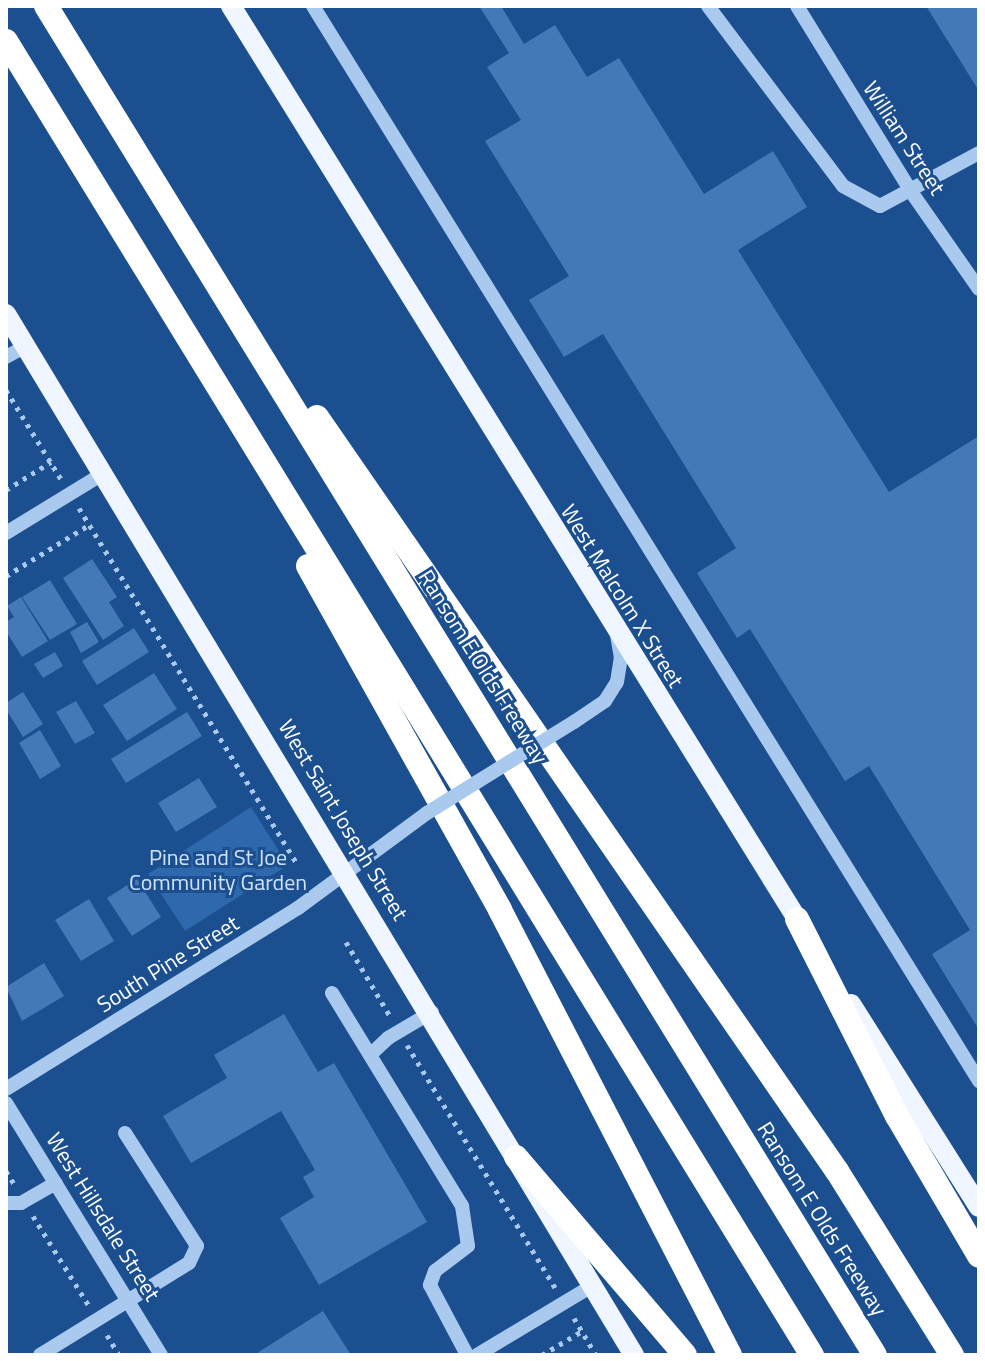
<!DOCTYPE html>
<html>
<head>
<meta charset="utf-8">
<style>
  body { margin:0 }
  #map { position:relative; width:985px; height:1361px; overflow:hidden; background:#1b4f8f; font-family:"Titillium Web",sans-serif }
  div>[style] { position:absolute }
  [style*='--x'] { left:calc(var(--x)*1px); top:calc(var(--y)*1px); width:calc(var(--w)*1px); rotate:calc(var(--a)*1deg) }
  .green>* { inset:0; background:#2e69ad }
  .building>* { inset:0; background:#4478b7 }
  .path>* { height:5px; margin-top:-2.5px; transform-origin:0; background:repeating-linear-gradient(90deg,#a9c9ee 0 4px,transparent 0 10px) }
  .minor>* { height:14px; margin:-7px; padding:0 7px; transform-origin:7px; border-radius:7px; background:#a9c9ee }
  .major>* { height:20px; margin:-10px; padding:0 10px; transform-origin:10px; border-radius:10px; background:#f0f6ff }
  .highway>* { height:24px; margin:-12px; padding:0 12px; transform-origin:12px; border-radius:12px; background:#fff }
  .minor-bridge>* { height:14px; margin:-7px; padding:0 7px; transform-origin:7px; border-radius:7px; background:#a9c9ee }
  span { translate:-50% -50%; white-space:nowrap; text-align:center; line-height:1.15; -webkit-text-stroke:6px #1b4f8f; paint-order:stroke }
  .street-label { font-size:22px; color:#fff }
  .park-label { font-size:22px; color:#cfe3fa }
  .frame { position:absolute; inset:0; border:8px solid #fff; pointer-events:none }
</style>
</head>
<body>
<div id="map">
  <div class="green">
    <div style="clip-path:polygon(251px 807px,288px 865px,185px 931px,148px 874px)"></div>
  </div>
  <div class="building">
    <div style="clip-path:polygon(479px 6px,501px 6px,524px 44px,555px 25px,587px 77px,619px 58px,704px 194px,773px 151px,807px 207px,738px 250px,889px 492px,979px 436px,979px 1030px,932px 954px,970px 930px,869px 766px,845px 781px,750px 629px,737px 638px,697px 573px,736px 548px,603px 334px,564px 357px,529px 300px,569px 276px,485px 141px,521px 120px,487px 67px,509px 53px)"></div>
    <div style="clip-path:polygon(926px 6px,979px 6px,979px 91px)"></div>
    <div style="clip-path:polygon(92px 559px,117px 597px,109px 602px,124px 626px,103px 640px,63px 578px)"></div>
    <div style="clip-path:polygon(50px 580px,77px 624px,50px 640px,22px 597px)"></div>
    <div style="clip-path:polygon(21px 597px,48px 641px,22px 657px,6px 631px,6px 622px,14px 617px,7px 606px)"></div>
    <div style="clip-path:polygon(87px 622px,99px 642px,81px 653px,70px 632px)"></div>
    <div style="clip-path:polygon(134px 628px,149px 652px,97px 685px,82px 661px)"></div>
    <div style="clip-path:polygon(55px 652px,63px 666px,43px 678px,34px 664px)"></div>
    <div style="clip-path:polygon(154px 673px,177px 709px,127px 741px,103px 705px)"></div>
    <div style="clip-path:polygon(23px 692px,43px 724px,23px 737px,6px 709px,6px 703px)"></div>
    <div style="clip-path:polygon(76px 701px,95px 733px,75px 744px,56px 712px)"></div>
    <div style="clip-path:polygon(187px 712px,202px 736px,126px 783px,111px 759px)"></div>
    <div style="clip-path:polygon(40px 730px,61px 766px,40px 779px,19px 743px)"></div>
    <div style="clip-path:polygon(199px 778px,217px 807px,176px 832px,158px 803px)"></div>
    <div style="clip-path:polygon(137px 879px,161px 917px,132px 936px,107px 898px)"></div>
    <div style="clip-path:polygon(89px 899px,114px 941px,81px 961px,55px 920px)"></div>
    <div style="clip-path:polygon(44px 963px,64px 996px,22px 1021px,6px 987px)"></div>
    <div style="clip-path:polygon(284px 1014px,318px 1072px,334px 1063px,427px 1222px,319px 1285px,280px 1218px,314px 1197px,303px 1177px,315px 1170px,281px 1111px,191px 1163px,163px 1116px,227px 1078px,214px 1055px)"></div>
    <div style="clip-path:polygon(323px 1311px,351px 1355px,254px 1355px)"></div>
  </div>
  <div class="path">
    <div style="--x:6;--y:390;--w:105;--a:58.3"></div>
    <div style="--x:6;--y:490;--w:53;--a:-31.9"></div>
    <div style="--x:79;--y:508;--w:419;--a:58.5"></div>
    <div style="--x:6;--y:576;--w:97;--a:-31.6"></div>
    <div style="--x:346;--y:942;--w:86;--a:59.3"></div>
    <div style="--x:407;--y:1045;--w:286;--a:58.6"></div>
    <div style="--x:6;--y:1171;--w:15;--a:58"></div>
    <div style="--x:33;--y:1216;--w:106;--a:58.1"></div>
    <div style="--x:574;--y:1318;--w:43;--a:59.3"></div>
    <div style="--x:107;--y:1335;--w:23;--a:59"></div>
    <div style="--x:542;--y:1355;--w:47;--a:-31"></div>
  </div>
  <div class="minor">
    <div style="--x:313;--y:6;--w:1265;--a:58.22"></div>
    <div style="--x:708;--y:6;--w:225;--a:53.1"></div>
    <div style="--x:843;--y:186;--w:42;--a:28.4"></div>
    <div style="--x:880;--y:206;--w:112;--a:-28.2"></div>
    <div style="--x:797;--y:6;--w:220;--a:58.4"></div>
    <div style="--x:912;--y:193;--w:117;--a:55.1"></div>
    <div style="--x:6;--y:357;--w:23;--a:-29"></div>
    <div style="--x:6;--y:533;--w:115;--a:-31.5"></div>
    <div style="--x:574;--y:722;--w:37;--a:-34"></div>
    <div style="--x:605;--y:701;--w:22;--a:-58"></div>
    <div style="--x:617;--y:682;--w:24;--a:-81"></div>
    <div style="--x:621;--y:658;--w:22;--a:-100"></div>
    <div style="--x:332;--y:993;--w:250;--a:58.6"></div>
    <div style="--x:462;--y:1206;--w:40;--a:81.5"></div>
    <div style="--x:468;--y:1246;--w:41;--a:142.9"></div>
    <div style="--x:435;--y:1271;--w:15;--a:110"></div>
    <div style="--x:430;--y:1285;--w:79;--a:62.1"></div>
    <div style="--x:370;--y:1055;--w:25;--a:-43"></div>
    <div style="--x:388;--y:1038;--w:51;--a:-30.6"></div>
    <div style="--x:6;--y:1089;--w:344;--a:-31.8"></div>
    <div style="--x:298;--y:908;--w:160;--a:-36.4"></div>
    <div style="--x:6;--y:1103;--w:296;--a:58.4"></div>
    <div style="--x:6;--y:1203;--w:15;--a:0"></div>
    <div style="--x:21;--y:1203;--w:40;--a:-29.7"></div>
    <div style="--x:40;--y:1355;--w:175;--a:-31.7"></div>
    <div style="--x:189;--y:1263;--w:19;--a:-65"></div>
    <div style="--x:197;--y:1246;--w:134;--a:-122.5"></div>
    <div style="--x:477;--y:1355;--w:134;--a:-31"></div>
  </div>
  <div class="major">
    <div style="--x:231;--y:6;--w:1087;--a:58.2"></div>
    <div style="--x:6;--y:314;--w:1216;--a:58.9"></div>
    <div style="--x:851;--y:1004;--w:240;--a:57.8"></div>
  </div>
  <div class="highway">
    <div style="--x:46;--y:6;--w:1583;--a:58.43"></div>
    <div style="--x:6;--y:41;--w:1542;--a:58.48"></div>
    <div style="--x:317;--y:417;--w:916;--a:55.41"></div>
    <div style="--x:837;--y:1171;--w:217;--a:58"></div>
    <div style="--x:308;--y:566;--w:394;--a:60.8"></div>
    <div style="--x:500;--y:910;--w:501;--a:62.67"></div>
    <div style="--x:797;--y:919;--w:221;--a:63.1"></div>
    <div style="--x:897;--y:1116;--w:162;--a:59.6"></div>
    <div style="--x:516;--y:1157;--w:260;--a:49.5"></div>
  </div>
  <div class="minor-bridge">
    <div style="--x:427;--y:813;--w:173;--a:-31.8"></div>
  </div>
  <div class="street-label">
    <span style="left:904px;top:138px;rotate:57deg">William Street</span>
    <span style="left:622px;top:596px;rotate:58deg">West Malcolm X Street</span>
    <span style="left:483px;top:667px;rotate:58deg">Ransom E Olds Freeway</span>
    <span style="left:343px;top:820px;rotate:59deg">West Saint Joseph Street</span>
    <span style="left:168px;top:964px;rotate:-32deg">South Pine Street</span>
    <span style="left:103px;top:1217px;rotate:58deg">West Hillsdale Street</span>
    <span style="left:822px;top:1219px;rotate:58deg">Ransom E Olds Freeway</span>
  </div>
  <div class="park-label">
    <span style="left:218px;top:870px">Pine and St Joe<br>Community Garden</span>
  </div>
  <div class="frame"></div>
</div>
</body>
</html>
